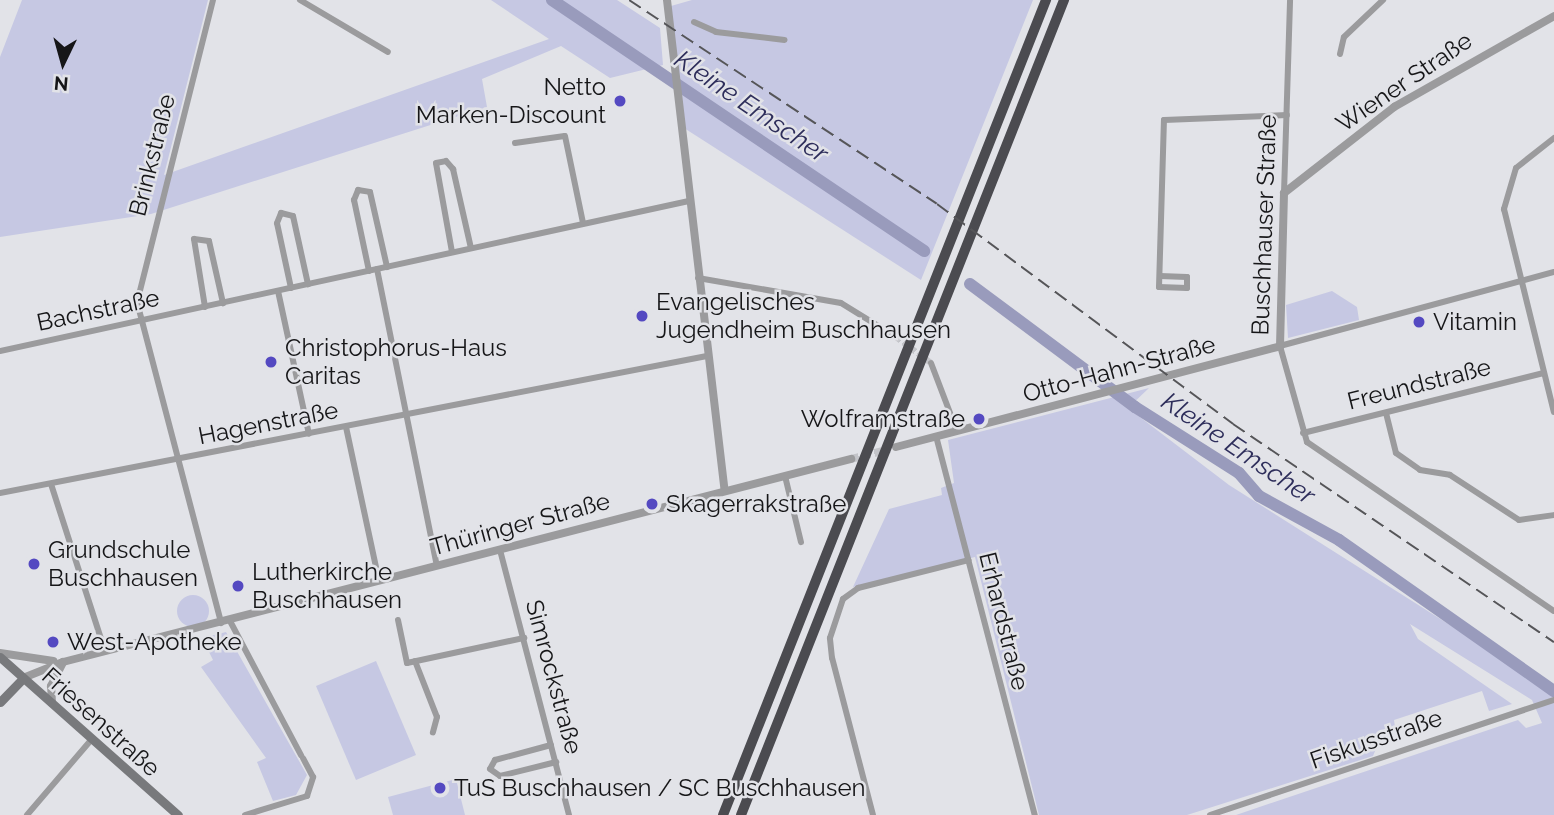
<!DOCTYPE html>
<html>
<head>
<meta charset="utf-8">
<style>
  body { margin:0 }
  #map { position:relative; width:1554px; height:815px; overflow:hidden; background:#e2e3e8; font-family:Raleway,sans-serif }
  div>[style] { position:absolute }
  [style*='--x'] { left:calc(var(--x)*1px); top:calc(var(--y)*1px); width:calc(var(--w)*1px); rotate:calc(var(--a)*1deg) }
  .green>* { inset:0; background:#c6c8e3 }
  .round { border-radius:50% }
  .river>* { height:12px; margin:-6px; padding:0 6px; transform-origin:6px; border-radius:6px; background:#999bbc }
  .minor-tunnel>* { height:6px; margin-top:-3px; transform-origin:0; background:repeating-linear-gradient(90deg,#c3c4c9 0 6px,transparent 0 9px) }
  .tertiary-tunnel>* { height:8px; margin-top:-4px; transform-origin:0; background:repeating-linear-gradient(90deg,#c3c4c9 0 8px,transparent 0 12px) }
  .minor>* { height:6px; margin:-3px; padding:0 3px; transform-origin:3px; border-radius:3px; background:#9b9b9d }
  .tertiary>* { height:8px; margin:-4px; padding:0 4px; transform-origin:4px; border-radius:4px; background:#9b9b9d }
  .secondary>* { height:9px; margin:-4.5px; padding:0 4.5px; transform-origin:4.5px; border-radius:4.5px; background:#78797c }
  .motorway>* { height:10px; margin:-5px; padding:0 5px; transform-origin:5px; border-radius:5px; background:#4b4b50 }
  .rail>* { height:2px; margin-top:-1px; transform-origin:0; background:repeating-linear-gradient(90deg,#555558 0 14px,transparent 0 21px) }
  .dots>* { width:19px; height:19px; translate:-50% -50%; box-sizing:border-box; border:4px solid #e2e3e8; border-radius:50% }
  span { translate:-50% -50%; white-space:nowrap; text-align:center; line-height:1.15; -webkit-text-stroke:5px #e2e3e8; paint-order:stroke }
  .street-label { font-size:24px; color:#161618 }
  .poi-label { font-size:24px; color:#161618 }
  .right { translate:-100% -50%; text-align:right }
  .left { translate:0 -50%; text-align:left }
  .water-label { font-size:26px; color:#2e2e5b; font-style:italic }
  .north { position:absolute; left:28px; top:28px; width:70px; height:70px; -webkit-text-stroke:5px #e2e3e8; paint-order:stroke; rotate:185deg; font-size:19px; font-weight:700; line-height:28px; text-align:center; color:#161618 }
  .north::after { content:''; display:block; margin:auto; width:24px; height:32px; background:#161618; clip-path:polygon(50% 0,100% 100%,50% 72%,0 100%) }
</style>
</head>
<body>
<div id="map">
  <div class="green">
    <div style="clip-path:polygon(22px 0,208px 0,164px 175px,549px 39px,491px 0,617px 0,660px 28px,663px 65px,610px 78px,561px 46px,482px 79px,487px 107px,151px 214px,0 237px,0 57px)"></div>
    <div style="clip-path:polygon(692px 0,1033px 0,921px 280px,684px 128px,671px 6px)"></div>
    <div style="clip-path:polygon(1332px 291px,1357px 307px,1359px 320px,1288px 338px,1286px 305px)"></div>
    <div style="clip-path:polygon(1149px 388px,1128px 408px,1229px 485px,1554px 691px,1554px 815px,1236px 815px,1518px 720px,1526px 728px,1542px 723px,1532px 700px,1410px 624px,1418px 639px,1512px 704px,1489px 711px,1482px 691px,1394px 720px,1395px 727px,1381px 736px,1373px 756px,1187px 815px,1039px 815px,975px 557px,853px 587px,889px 509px,942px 495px,941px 488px,954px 483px,948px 440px)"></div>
    <div class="round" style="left:177px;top:595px;width:32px;height:32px"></div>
    <div style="clip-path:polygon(226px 632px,307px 775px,296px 795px,273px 801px,257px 762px,266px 758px,201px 667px,213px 660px,202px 638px)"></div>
    <div style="clip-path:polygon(376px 661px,416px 755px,356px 780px,316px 686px)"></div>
    <div style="clip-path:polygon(456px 779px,465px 815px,393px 815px,388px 797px)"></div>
  </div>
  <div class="river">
    <div style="--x:552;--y:0;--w:449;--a:34"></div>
    <div style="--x:970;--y:284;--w:206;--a:36.7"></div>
    <div style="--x:1135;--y:407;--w:123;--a:32.4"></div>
    <div style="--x:1239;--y:473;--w:30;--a:49"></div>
    <div style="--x:1259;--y:496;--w:91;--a:28.8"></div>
    <div style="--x:1339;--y:540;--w:263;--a:35.1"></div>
  </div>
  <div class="minor-tunnel">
    <div style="--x:896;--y:337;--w:44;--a:36.6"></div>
  </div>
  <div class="tertiary-tunnel">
    <div style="--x:851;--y:459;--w:40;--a:-14.4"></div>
  </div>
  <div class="minor">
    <div style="--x:213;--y:0;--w:311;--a:104.1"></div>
    <div style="--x:137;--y:302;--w:332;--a:75.3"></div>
    <div style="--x:300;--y:0;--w:102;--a:30.6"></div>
    <div style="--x:694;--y:22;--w:24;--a:24"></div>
    <div style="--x:716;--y:32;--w:69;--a:6.6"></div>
    <div style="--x:1340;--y:54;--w:17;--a:-77"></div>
    <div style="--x:1344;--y:37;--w:54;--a:-43.5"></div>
    <div style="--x:1554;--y:138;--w:48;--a:141.7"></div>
    <div style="--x:1516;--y:168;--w:43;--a:106.3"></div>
    <div style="--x:1504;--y:209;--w:209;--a:76.2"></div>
    <div style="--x:515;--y:143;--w:50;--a:-8"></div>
    <div style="--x:565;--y:136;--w:89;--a:78.3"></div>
    <div style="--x:1284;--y:193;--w:193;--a:-88.2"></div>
    <div style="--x:452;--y:252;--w:90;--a:-100.2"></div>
    <div style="--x:436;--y:163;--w:10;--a:-11"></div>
    <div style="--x:446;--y:161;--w:11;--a:49"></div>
    <div style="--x:453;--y:169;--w:81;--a:77.2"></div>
    <div style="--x:377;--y:269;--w:303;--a:78.6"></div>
    <div style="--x:369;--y:271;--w:73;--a:-101.9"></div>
    <div style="--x:354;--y:200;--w:11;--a:-68"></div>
    <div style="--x:358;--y:190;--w:12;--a:9"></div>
    <div style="--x:370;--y:192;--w:77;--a:77.2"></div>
    <div style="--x:1554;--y:272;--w:284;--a:164.9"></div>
    <div style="--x:1280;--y:346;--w:100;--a:74.3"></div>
    <div style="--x:1307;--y:442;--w:299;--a:34.4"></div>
    <div style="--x:1160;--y:276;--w:27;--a:2"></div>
    <div style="--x:1187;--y:277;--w:11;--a:90"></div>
    <div style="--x:1187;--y:288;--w:28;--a:-178"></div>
    <div style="--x:1159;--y:287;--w:167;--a:-88.3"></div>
    <div style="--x:1164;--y:120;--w:123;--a:-2.3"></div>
    <div style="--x:698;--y:278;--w:145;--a:9.9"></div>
    <div style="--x:841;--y:303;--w:65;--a:31.7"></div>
    <div style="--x:291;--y:288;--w:66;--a:-102.2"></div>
    <div style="--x:277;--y:223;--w:11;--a:-68"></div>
    <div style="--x:281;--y:213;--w:12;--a:14"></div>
    <div style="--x:293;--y:216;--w:70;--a:77.6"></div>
    <div style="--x:278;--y:291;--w:146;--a:77.8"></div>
    <div style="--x:205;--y:307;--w:69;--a:-99.2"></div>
    <div style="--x:194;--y:239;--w:15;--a:8"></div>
    <div style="--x:209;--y:241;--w:64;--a:77.3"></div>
    <div style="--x:0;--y:351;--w:705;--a:-12.28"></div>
    <div style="--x:931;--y:363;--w:73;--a:69.1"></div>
    <div style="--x:1386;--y:413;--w:41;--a:76"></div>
    <div style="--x:1396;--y:453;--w:29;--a:35"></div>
    <div style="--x:1420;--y:470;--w:30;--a:9"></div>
    <div style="--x:1450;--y:475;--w:82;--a:33.1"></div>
    <div style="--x:1519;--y:520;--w:35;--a:-8"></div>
    <div style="--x:346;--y:427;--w:157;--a:77.9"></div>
    <div style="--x:1303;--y:433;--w:248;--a:-14"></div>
    <div style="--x:936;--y:436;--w:392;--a:75.4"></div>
    <div style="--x:785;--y:476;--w:68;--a:76.4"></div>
    <div style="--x:51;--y:484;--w:176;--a:72.1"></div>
    <div style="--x:0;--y:493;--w:720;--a:-10.97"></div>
    <div style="--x:500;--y:550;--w:274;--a:75.4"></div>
    <div style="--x:398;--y:620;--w:44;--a:78.2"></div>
    <div style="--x:407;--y:663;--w:120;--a:-12.1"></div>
    <div style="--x:230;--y:621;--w:152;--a:62.1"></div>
    <div style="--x:415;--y:661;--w:60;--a:68.6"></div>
    <div style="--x:437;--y:717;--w:16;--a:105"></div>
    <div style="--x:551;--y:745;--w:58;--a:165"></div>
    <div style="--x:495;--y:760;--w:10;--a:119"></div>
    <div style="--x:490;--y:769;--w:12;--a:35"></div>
    <div style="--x:500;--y:776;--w:58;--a:-14"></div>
    <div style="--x:27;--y:815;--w:100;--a:-49.5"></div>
    <div style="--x:245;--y:815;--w:65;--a:-17"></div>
    <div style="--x:307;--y:796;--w:20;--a:-72"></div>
    <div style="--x:313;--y:777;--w:21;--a:-118"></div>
    <div style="--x:873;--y:815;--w:162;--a:-104.6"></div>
    <div style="--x:832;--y:658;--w:20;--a:-96"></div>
    <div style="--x:830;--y:638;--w:41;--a:-71.6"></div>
    <div style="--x:843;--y:599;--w:19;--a:-36"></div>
    <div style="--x:858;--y:588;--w:114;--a:-14.2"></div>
    <div style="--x:1210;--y:815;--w:363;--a:-18.5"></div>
  </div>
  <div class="tertiary">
    <div style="--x:667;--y:0;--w:494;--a:83.3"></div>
    <div style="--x:896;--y:447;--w:397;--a:-14.7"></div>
    <div style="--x:1280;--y:346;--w:153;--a:-88.5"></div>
    <div style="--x:1284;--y:193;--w:140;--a:-38"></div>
    <div style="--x:1394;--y:107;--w:184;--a:-29.6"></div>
    <div style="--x:0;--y:653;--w:54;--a:8.6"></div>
    <div style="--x:23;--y:678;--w:43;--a:-21.8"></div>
    <div style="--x:63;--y:662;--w:814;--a:-14.45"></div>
    <div style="--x:52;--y:703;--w:17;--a:-93"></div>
    <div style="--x:51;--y:686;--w:27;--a:-63"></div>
  </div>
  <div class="secondary">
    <div style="--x:0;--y:657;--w:238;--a:41.6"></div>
    <div style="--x:0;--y:702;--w:33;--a:-46"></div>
  </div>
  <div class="motorway">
    <div style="--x:723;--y:815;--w:877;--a:-68.38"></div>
    <div style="--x:741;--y:815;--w:877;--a:-68.38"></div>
  </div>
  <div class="rail">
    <div style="--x:629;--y:0;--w:369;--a:33.5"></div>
    <div style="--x:937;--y:204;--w:369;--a:36.6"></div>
    <div style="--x:1233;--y:424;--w:388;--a:34.2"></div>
  </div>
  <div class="dots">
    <div style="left:620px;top:101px;background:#5449c1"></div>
    <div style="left:642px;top:316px;background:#5449c1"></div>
    <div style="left:1419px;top:322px;background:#5449c1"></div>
    <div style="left:271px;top:362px;background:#5449c1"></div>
    <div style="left:979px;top:419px;background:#5449c1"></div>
    <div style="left:652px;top:504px;background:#5449c1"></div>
    <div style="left:34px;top:564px;background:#5449c1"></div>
    <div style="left:238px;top:586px;background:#5449c1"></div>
    <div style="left:53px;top:642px;background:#5449c1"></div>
    <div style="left:440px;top:788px;background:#5449c1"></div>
  </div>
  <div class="street-label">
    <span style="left:1404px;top:82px;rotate:-34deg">Wiener Straße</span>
    <span style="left:152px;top:155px;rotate:-76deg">Brinkstraße</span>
    <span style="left:1264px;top:225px;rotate:-88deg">Buschhauser Straße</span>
    <span style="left:98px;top:310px;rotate:-12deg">Bachstraße</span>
    <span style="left:1119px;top:369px;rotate:-15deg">Otto-Hahn-Straße</span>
    <span style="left:1419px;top:384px;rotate:-14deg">Freundstraße</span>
    <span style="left:268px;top:423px;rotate:-11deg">Hagenstraße</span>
    <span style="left:520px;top:524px;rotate:-15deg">Thüringer Straße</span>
    <span style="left:1004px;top:621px;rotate:76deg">Erhardstraße</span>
    <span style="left:554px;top:677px;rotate:75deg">Simrockstraße</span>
    <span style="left:101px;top:722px;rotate:42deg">Friesenstraße</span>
    <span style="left:1376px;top:739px;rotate:-19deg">Fiskusstraße</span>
  </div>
  <div class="poi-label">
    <span class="right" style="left:606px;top:101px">Netto<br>Marken-Discount</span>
    <span class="left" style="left:656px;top:316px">Evangelisches<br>Jugendheim Buschhausen</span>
    <span class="left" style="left:1433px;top:322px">Vitamin</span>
    <span class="left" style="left:285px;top:362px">Christophorus-Haus<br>Caritas</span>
    <span class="right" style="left:965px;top:419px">Wolframstraße</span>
    <span class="left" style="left:666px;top:504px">Skagerrakstraße</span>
    <span class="left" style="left:48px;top:564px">Grundschule<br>Buschhausen</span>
    <span class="left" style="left:252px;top:586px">Lutherkirche<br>Buschhausen</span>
    <span class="left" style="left:67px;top:642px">West-Apotheke</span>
    <span class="left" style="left:454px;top:788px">TuS Buschhausen / SC Buschhausen</span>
  </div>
  <div class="water-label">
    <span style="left:751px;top:107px;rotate:34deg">Kleine Emscher</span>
    <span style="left:1238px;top:449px;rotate:34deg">Kleine Emscher</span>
  </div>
  <div class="north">N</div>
</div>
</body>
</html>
